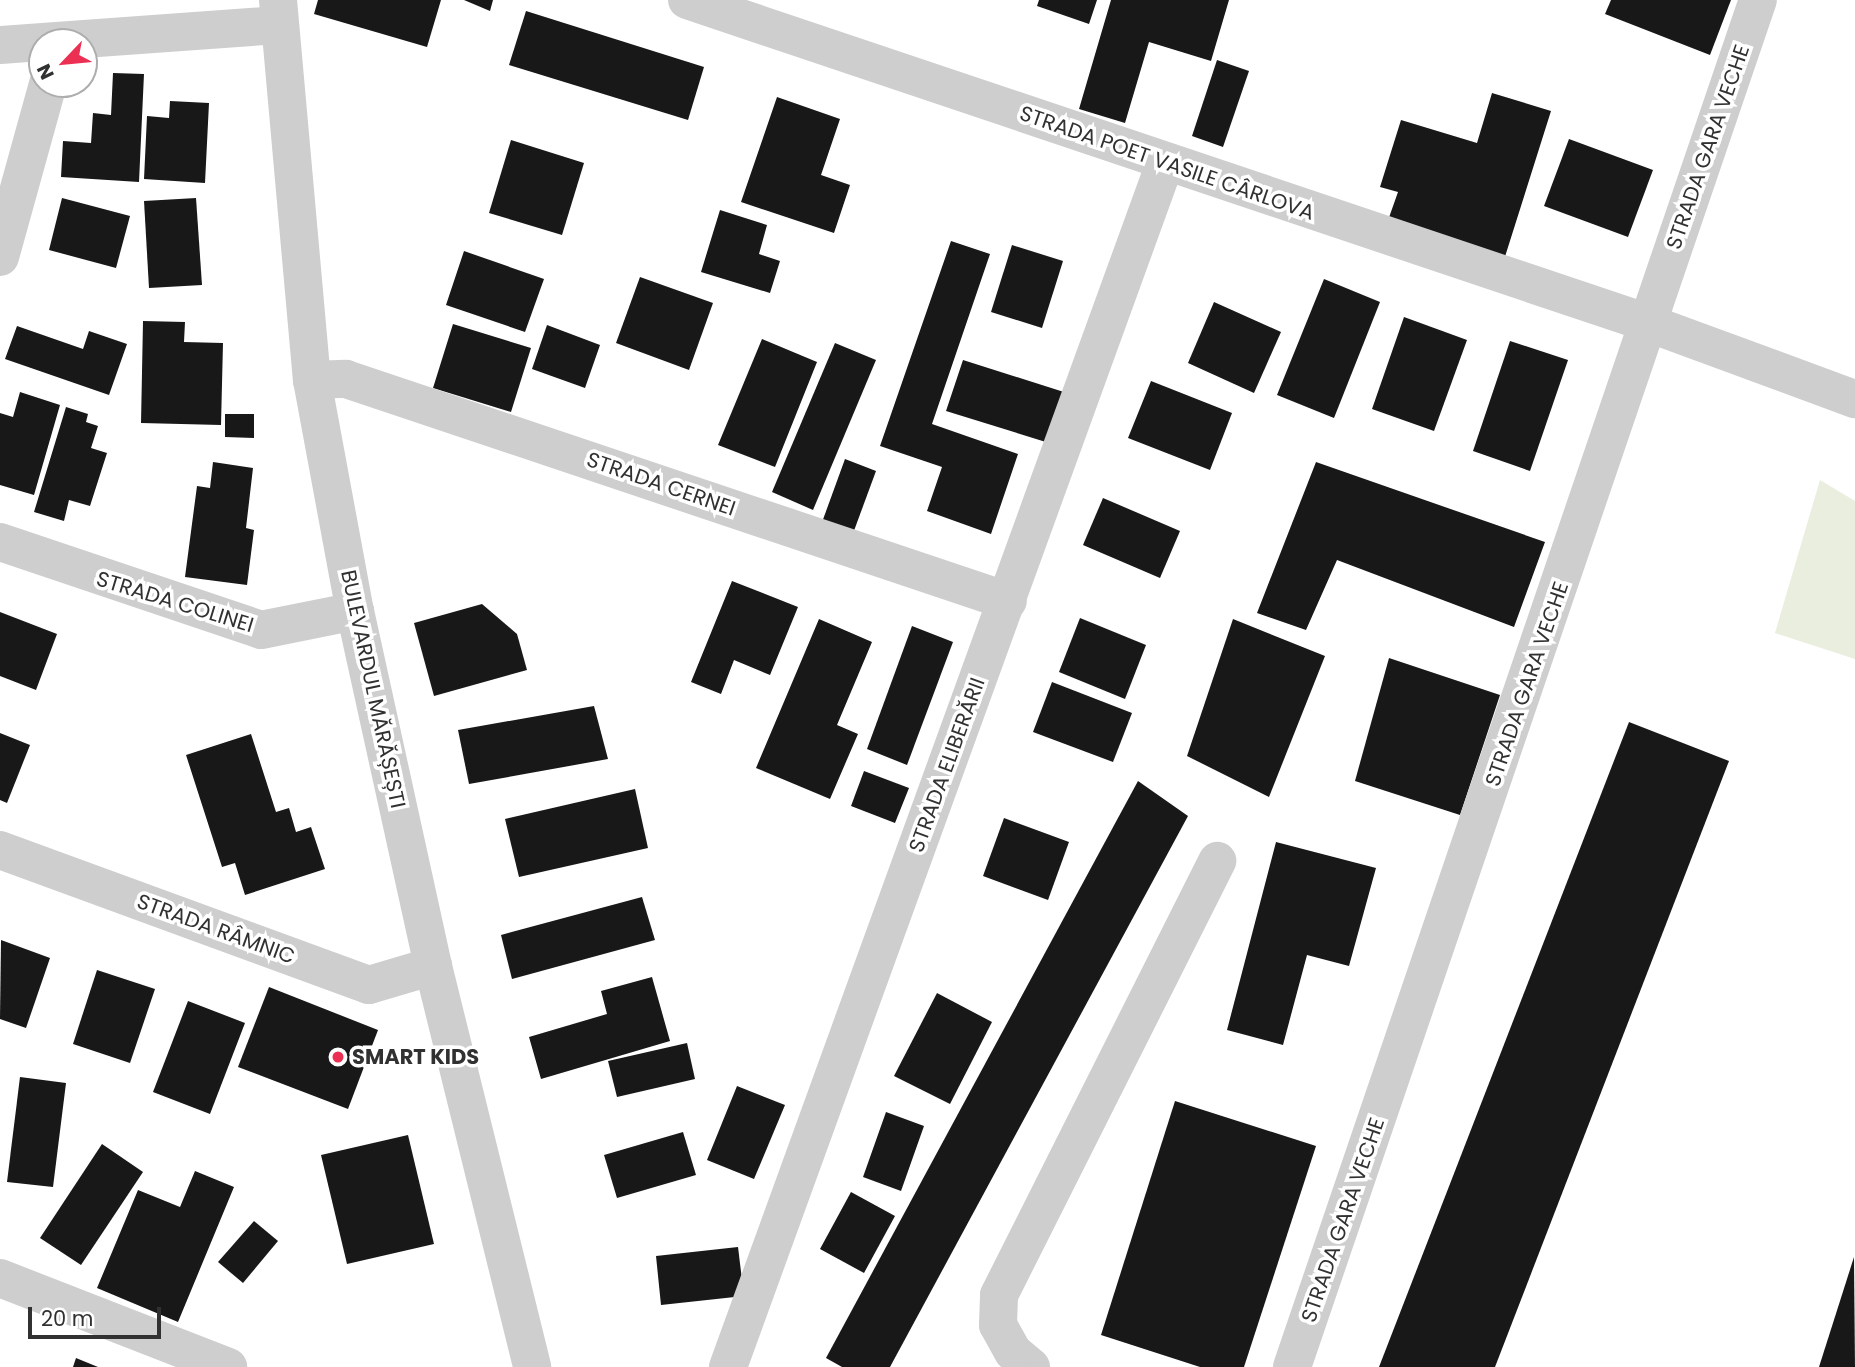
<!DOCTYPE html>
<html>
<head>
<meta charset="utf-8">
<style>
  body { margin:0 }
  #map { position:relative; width:1855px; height:1367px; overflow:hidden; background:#fff; font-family:Poppins,sans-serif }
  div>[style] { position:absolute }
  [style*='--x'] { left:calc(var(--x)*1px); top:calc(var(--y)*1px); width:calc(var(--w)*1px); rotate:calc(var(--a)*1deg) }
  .green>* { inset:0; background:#e9eedf }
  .building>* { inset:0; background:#181818 }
  .minor>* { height:38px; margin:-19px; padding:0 19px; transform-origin:19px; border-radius:19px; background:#cecece }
  .dots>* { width:19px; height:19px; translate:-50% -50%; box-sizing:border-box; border:4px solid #fff; border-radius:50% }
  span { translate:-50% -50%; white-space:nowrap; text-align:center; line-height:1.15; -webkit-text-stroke:7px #fff; paint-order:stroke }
  .street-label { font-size:21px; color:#313131 }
  .poi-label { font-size:21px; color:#313131; font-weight:700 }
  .left { translate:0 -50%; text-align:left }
  .north { position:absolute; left:28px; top:28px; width:70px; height:70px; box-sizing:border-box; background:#fff; border:2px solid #adadad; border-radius:50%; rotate:244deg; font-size:19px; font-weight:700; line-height:28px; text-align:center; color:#313131 }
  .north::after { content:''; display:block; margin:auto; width:24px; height:32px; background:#ec3053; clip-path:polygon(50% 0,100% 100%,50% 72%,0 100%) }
  .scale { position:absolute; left:28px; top:1307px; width:133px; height:32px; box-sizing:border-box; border:4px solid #313131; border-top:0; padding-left:9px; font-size:21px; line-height:24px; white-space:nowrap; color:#313131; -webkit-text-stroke:5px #fff; paint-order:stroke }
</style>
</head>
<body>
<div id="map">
  <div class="green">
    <div style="clip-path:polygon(1820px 480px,1855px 501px,1855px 659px,1775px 633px)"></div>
  </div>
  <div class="building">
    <div style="clip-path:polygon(318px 0,441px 0,427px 47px,314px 14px)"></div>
    <div style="clip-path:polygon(464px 0,493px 0,490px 11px)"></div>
    <div style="clip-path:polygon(1039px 0,1097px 0,1089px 24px,1037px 6px)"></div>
    <div style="clip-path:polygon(1111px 0,1229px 0,1211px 61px,1149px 42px,1125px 123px,1079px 109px)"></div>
    <div style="clip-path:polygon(1611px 0,1731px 0,1710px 55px,1605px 14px)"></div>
    <div style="clip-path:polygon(526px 11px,704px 67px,688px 120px,509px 65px)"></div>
    <div style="clip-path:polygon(1217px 60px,1249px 71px,1223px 147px,1192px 136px)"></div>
    <div style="clip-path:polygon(113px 73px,144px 74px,139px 182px,61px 177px,63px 141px,91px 143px,93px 113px,111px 115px)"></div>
    <div style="clip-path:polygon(1492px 93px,1551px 111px,1503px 263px,1386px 226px,1398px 192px,1380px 187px,1401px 120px,1477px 143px)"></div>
    <div style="clip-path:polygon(777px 97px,840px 119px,821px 175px,850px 185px,834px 233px,741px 202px)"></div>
    <div style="clip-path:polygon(170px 101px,209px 103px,205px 183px,144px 179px,147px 116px,169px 118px)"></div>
    <div style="clip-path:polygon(1569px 139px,1653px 170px,1628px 237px,1544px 206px)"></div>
    <div style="clip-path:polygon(511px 140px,584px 163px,562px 235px,489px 213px)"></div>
    <div style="clip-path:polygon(62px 198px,130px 216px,116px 268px,49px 250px)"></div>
    <div style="clip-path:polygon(196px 198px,202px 285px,149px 288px,144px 201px)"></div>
    <div style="clip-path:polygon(720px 210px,767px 225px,759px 254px,780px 261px,770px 293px,701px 272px)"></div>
    <div style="clip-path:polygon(951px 241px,990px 254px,932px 424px,1018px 454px,991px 534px,927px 511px,942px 467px,880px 446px)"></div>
    <div style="clip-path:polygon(1012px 245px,1063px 261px,1042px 328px,991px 312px)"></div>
    <div style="clip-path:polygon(464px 251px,544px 279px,525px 332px,446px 305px)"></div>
    <div style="clip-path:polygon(640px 277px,713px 303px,689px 370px,616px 343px)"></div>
    <div style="clip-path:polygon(1324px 279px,1380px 302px,1334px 418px,1277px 395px)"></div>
    <div style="clip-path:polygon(1214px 302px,1281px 332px,1254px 393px,1188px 363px)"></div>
    <div style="clip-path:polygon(1404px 317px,1467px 340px,1434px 431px,1372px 409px)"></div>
    <div style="clip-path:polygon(143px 321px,185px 322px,184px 342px,223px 343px,221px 425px,141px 423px)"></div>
    <div style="clip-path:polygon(453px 324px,531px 348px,511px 412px,433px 388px)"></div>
    <div style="clip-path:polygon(547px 325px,600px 345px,585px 388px,532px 369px)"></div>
    <div style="clip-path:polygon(17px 326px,83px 349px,89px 331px,127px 344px,109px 395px,5px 359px)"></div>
    <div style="clip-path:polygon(762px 339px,817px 362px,775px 467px,718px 445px)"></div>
    <div style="clip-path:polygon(1510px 341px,1568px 360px,1530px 471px,1473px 451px)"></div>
    <div style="clip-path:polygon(835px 343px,876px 360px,813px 510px,772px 492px)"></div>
    <div style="clip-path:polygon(963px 360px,1067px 393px,1049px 443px,946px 411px)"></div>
    <div style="clip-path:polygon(1151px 381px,1232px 413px,1210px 470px,1128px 438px)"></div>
    <div style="clip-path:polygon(20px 392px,60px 405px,34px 495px,0 485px,0 413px,13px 417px)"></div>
    <div style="clip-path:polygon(66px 407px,88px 414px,86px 422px,98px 426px,91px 448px,107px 453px,90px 506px,69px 500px,64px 521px,34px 512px)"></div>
    <div style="clip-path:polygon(225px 414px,254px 414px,254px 438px,225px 437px)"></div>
    <div style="clip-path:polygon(845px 459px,876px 471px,848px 547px,817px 536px)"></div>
    <div style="clip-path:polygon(213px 462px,253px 468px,246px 528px,254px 530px,247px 585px,185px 577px,197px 486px,210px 488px)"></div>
    <div style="clip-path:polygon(1316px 462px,1545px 542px,1514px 627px,1337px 560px,1306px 630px,1257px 613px)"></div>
    <div style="clip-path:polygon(1103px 498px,1180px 531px,1160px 578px,1083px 545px)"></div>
    <div style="clip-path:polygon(732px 581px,798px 607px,770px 675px,734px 660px,721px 694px,691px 682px)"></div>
    <div style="clip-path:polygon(482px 604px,517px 634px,527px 670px,434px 696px,414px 623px)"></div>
    <div style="clip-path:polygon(0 612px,57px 634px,36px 690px,0 676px)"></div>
    <div style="clip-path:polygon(1080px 618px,1146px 645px,1125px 699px,1059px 672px)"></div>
    <div style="clip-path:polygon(819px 619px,872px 642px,837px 725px,858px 734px,830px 799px,756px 768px)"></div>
    <div style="clip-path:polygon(1233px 619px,1325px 656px,1269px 797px,1187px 756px)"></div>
    <div style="clip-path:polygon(912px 626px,953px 642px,907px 765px,867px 749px)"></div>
    <div style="clip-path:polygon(1389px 658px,1500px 695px,1460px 815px,1355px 781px)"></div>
    <div style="clip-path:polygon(1052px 682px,1132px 713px,1113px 762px,1033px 732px)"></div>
    <div style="clip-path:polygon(594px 706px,608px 759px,469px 784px,458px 730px)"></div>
    <div style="clip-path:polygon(1629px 722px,1729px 761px,1495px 1367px,1379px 1367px)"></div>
    <div style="clip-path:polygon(0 733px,30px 745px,7px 803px,0 800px)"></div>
    <div style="clip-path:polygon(251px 734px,276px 812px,289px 808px,296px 832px,311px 827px,325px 869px,245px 895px,235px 863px,222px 867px,186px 755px)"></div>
    <div style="clip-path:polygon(864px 771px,909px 788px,895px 823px,851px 806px)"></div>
    <div style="clip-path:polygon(1138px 781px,1188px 816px,890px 1367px,842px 1367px,826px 1358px)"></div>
    <div style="clip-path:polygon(635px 789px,648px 848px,519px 877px,505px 819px)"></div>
    <div style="clip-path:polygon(1004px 818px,1069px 842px,1048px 900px,983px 876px)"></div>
    <div style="clip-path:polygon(1276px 842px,1376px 868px,1349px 966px,1307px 955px,1283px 1045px,1227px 1030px)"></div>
    <div style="clip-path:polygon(642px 897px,655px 940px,512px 979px,501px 935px)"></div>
    <div style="clip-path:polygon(1px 940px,50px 958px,26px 1028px,0 1019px)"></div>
    <div style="clip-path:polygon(97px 970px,155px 989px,130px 1063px,73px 1044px)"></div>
    <div style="clip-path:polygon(652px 977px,670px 1041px,541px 1079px,529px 1037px,607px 1014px,601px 991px)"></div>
    <div style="clip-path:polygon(269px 987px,378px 1030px,348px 1109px,238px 1067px)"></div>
    <div style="clip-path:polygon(937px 993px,992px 1022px,950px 1104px,894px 1076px)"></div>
    <div style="clip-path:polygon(188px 1001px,245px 1023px,210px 1114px,153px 1092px)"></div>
    <div style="clip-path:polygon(687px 1043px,695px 1079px,617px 1097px,608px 1061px)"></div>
    <div style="clip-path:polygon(20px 1077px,66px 1083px,53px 1187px,7px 1182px)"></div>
    <div style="clip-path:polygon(737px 1086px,785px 1105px,754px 1179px,707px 1160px)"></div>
    <div style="clip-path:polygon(1175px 1101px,1316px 1146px,1244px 1367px,1200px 1367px,1101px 1335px)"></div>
    <div style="clip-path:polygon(886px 1112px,924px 1126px,901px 1191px,863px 1177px)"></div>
    <div style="clip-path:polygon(683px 1132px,696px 1175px,617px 1198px,604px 1155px)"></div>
    <div style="clip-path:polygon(408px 1135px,434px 1244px,347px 1264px,321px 1155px)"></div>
    <div style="clip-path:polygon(102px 1144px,143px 1172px,81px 1265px,40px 1238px)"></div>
    <div style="clip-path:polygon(195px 1171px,234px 1187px,178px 1322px,97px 1288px,138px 1190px,180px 1207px)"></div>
    <div style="clip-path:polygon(851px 1192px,895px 1216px,864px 1273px,820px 1249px)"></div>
    <div style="clip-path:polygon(254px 1221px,278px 1241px,243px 1283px,218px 1262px)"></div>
    <div style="clip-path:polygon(738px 1247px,744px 1296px,661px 1305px,656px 1256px)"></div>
    <div style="clip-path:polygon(1854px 1257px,1855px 1367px,1819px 1367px)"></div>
    <div style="clip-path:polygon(76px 1358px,98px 1367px,73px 1367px)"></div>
  </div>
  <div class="minor">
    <div style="--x:278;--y:0;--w:382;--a:84.9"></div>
    <div style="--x:312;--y:380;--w:235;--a:79.5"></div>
    <div style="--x:355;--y:611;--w:363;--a:77.6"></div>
    <div style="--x:433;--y:966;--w:413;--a:76.1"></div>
    <div style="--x:687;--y:0;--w:1014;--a:18.58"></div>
    <div style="--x:1648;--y:323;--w:221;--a:20.2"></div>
    <div style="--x:0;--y:45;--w:280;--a:-4.1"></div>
    <div style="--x:0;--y:257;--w:180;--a:-74.5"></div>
    <div style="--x:312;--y:380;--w:34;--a:-2"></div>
    <div style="--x:346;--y:379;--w:698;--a:18.54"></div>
    <div style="--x:0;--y:542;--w:275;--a:18.6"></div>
    <div style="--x:261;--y:630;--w:96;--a:-11.4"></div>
    <div style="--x:0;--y:850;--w:393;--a:20.1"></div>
    <div style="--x:369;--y:985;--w:67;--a:-16.5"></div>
    <div style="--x:0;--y:1278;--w:245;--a:21.3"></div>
    <div style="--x:728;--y:1367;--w:1281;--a:-70.05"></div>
    <div style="--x:1031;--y:1367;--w:23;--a:-140"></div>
    <div style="--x:1013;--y:1352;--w:31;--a:-119"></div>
    <div style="--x:998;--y:1325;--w:30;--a:-88"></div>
    <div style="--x:999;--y:1295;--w:486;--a:-63.3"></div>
    <div style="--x:1292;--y:1367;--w:1444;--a:-71.18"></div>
  </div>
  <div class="dots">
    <div style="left:338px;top:1057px;background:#ec3053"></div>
  </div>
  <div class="street-label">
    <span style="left:1708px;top:147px;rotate:-71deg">STRADA GARA VECHE</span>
    <span style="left:1167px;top:163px;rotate:19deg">STRADA POET VASILE CÂRLOVA</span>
    <span style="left:661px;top:484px;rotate:19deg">STRADA CERNEI</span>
    <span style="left:175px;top:602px;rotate:17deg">STRADA COLINEI</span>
    <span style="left:1527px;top:684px;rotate:-71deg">STRADA GARA VECHE</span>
    <span style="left:373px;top:689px;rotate:78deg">BULEVARDUL MĂRĂȘEȘTI</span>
    <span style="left:947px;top:765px;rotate:-70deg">STRADA ELIBERĂRII</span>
    <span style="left:216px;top:929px;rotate:20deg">STRADA RÂMNIC</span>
    <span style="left:1343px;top:1220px;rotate:-71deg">STRADA GARA VECHE</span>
  </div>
  <div class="poi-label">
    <span class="left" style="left:352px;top:1057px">SMART KIDS</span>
  </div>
  <div class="north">N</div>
  <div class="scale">20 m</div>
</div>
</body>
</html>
